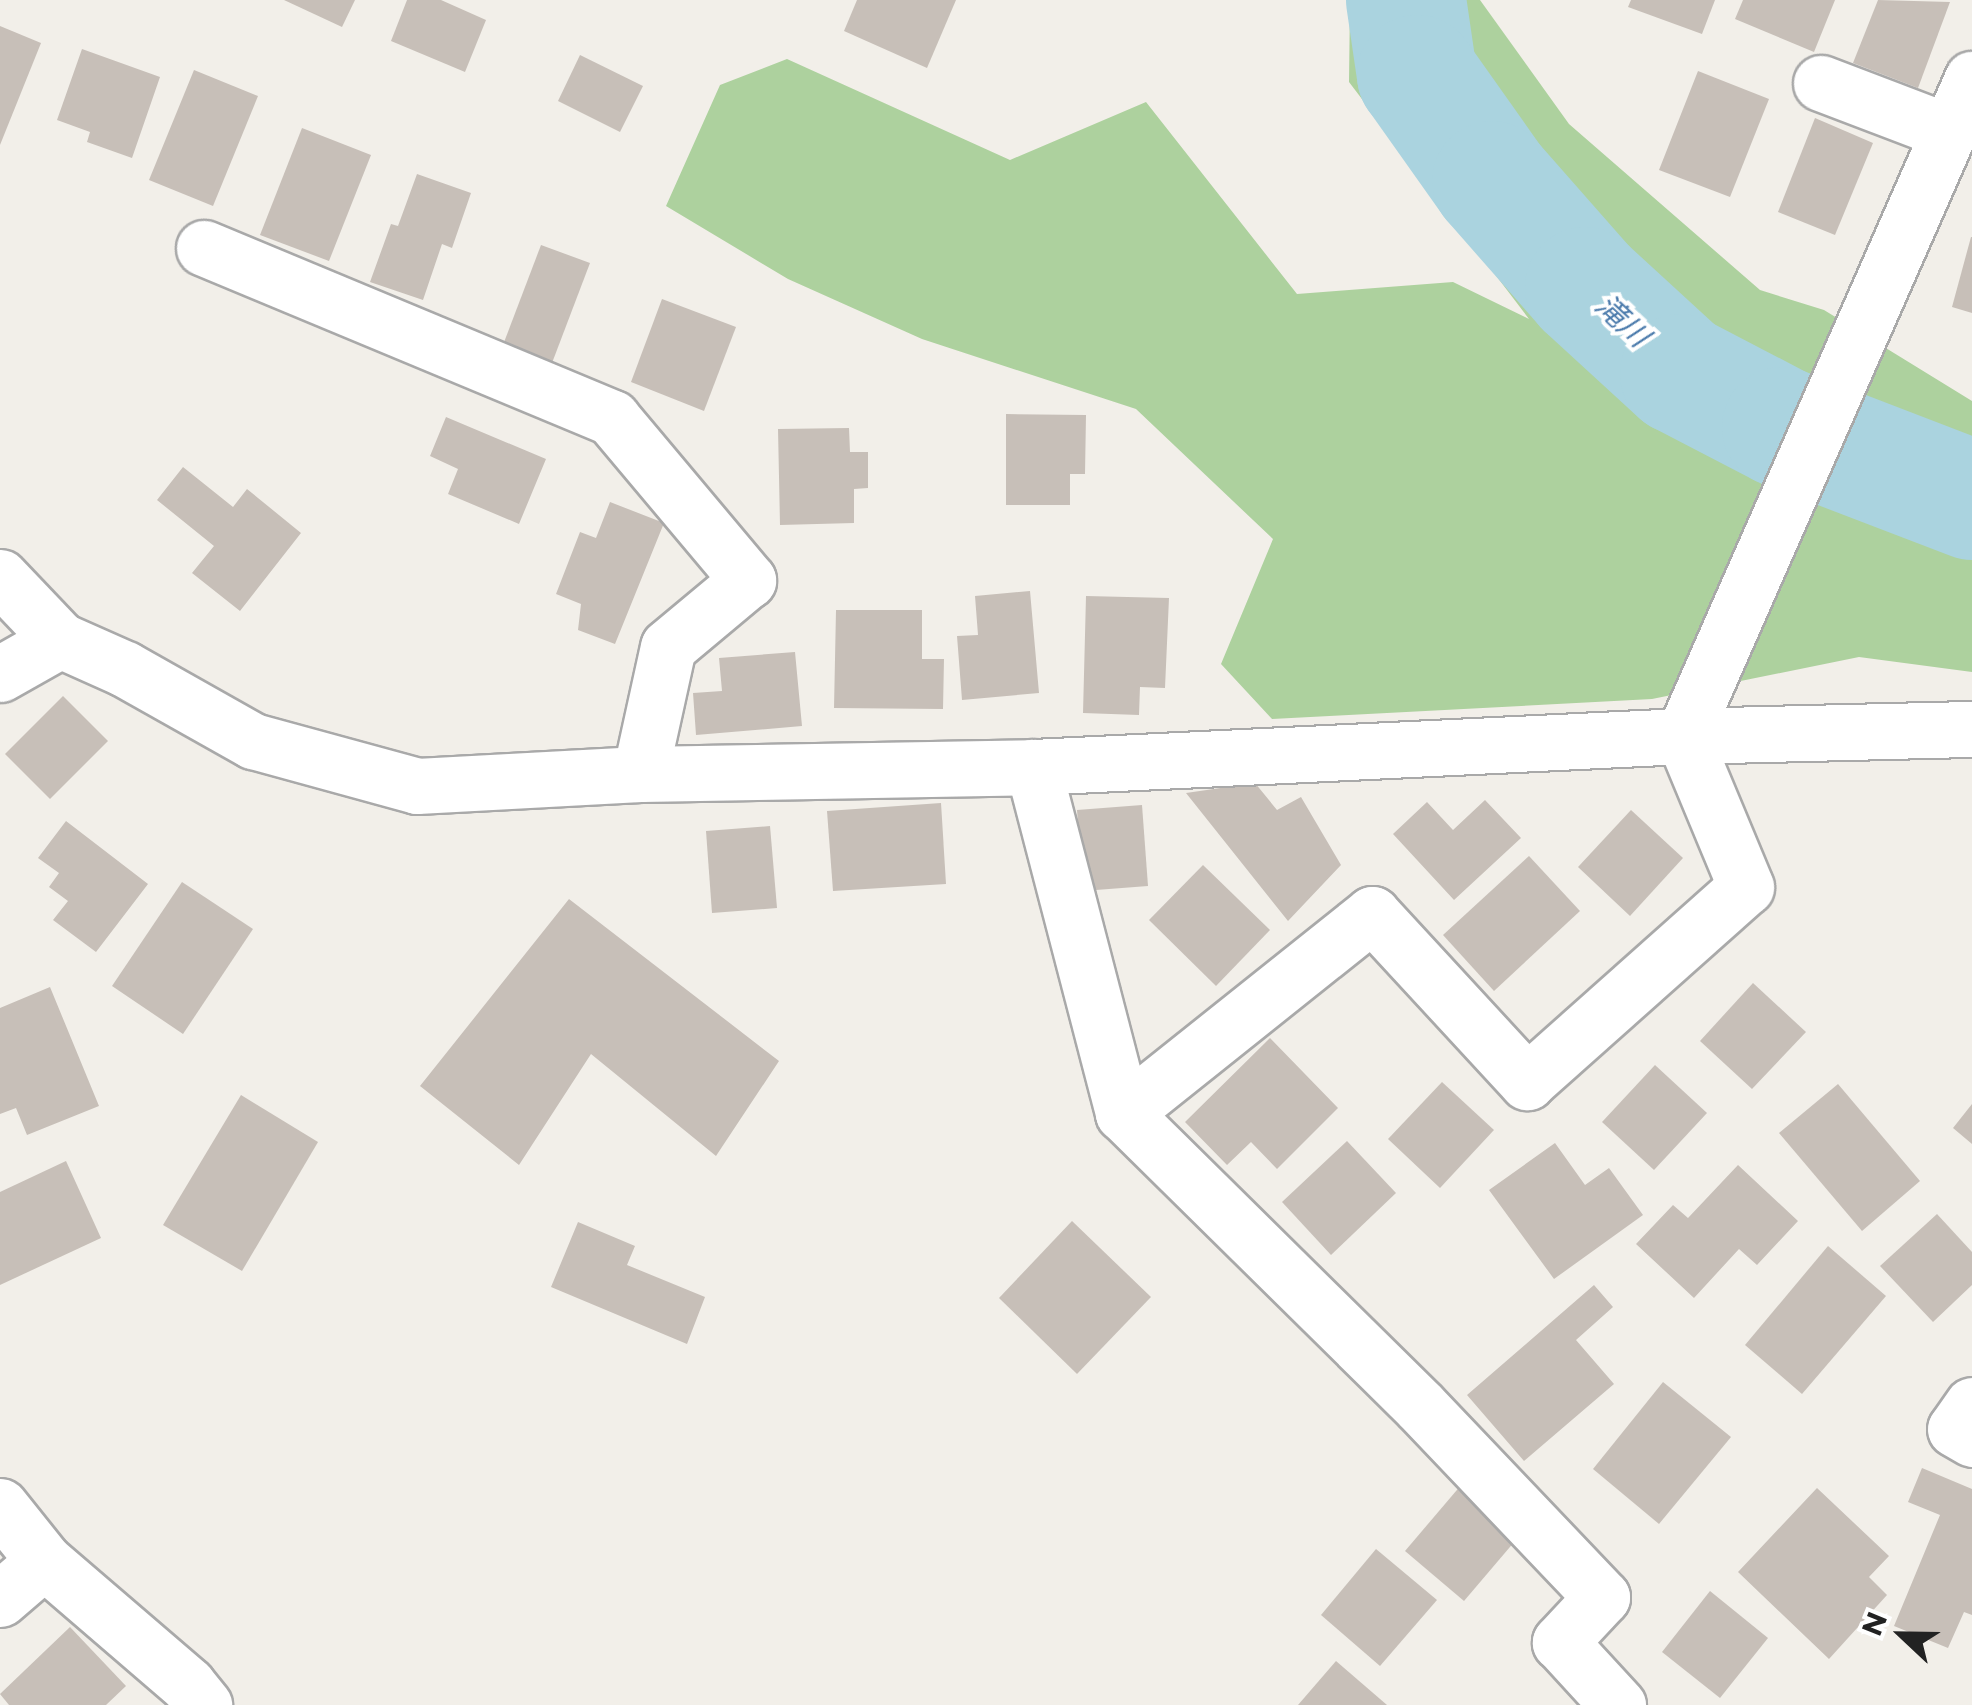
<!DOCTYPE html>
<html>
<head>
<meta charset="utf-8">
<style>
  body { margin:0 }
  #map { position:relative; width:1972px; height:1705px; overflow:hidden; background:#f2efe9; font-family:Montserrat,"Noto Sans JP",sans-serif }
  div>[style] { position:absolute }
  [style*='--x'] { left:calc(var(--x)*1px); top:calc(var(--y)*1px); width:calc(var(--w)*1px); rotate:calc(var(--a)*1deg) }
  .forest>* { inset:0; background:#add19e }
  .river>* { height:120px; margin:-60px; padding:0 60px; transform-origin:60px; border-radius:60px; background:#aad3df }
  .building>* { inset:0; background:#c7bfb8 }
  .roads { filter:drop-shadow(2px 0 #a9a9a9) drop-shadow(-2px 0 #a9a9a9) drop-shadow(0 2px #a9a9a9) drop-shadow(0 -2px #a9a9a9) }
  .minor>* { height:55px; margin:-27.5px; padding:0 27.5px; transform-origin:27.5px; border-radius:27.5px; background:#fff }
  span { translate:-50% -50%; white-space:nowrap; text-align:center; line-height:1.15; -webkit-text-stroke:8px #fff; paint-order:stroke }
  .water-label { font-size:30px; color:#4a7aab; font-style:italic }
  .north { position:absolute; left:1852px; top:1585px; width:100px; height:100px; -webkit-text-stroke:8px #fff; paint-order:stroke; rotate:292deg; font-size:28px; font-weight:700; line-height:40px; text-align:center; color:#222 }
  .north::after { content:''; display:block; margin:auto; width:35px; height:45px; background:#222; clip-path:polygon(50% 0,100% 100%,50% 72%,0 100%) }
</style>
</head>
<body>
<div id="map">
  <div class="forest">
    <div style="clip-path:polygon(1350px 0,1480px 0,1569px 124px,1760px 290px,1824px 310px,1972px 401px,1972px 672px,1859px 657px,1652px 699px,1272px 719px,1221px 664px,1273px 539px,1136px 409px,922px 339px,788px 279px,666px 206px,720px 85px,787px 59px,1010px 160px,1146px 102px,1297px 294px,1453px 282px,1529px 319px,1349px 82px)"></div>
  </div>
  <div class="river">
    <div style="--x:1406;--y:0;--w:76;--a:81.7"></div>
    <div style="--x:1417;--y:75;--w:130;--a:54.7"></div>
    <div style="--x:1492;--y:181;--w:141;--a:48.7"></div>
    <div style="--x:1585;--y:287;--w:129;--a:42.5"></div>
    <div style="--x:1680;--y:374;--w:115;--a:27.5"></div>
    <div style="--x:1782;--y:427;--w:204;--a:21"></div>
  </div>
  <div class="building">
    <div style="clip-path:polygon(284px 0,355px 0,342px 27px)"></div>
    <div style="clip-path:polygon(407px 0,441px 0,486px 20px,465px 72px,391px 41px)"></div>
    <div style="clip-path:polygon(857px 0,956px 0,927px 68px,844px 31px)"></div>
    <div style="clip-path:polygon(1631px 0,1715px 0,1702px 34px,1628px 7px)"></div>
    <div style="clip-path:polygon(1743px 0,1835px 0,1814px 52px,1735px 19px)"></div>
    <div style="clip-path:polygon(1878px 0,1950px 2px,1918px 88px,1853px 63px)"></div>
    <div style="clip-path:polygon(0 26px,41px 43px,0 145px)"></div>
    <div style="clip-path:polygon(82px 49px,160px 77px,132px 158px,87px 142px,90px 132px,57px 120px)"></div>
    <div style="clip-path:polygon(580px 55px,643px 86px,620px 132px,558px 101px)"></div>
    <div style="clip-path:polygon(194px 70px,258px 96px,213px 206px,149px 180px)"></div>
    <div style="clip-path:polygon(1698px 71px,1769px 99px,1730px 197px,1659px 170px)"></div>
    <div style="clip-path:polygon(1815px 118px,1873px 143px,1835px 235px,1778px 212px)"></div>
    <div style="clip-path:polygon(302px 128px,371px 155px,329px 261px,260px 235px)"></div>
    <div style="clip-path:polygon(417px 174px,471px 193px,452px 248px,442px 244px,423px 300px,370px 282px,391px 224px,398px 226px)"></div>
    <div style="clip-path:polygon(1971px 237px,1972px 237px,1972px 313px,1952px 307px)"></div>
    <div style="clip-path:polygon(541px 245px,590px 263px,552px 363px,503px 345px)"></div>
    <div style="clip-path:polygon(662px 299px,736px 327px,704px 411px,631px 382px)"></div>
    <div style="clip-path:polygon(1006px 414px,1086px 415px,1085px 474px,1070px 474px,1070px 505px,1006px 505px)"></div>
    <div style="clip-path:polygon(446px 417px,546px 459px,519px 524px,448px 494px,458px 469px,430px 456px)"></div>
    <div style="clip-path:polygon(849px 428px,850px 452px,868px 452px,868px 488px,854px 489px,854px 523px,780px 525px,778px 429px)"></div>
    <div style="clip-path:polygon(183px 467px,233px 507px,247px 489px,301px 533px,240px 611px,192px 573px,214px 546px,157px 500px)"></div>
    <div style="clip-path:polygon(610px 502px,664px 523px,615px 644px,578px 630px,581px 604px,556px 594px,580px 532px,596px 538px)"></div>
    <div style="clip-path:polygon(1030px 591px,1039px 693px,962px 700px,957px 636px,978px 635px,975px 596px)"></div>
    <div style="clip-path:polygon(1086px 596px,1169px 598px,1165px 688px,1140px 687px,1139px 715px,1083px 713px)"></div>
    <div style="clip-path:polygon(836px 610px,922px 610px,922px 659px,944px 659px,943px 709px,834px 708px)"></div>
    <div style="clip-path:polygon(795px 652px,802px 726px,696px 735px,693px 693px,722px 691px,719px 658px)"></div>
    <div style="clip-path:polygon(63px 696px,108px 741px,50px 799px,5px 754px)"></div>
    <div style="clip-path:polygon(1255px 783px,1277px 810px,1301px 797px,1341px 865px,1288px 921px,1186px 793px)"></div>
    <div style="clip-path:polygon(1485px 800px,1521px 838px,1454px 900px,1393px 834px,1427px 802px,1453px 830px)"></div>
    <div style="clip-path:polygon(941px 803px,946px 884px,833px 891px,827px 811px)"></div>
    <div style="clip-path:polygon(1142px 805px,1148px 886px,1083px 891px,1077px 810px)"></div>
    <div style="clip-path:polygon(1631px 810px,1683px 858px,1630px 916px,1578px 867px)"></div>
    <div style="clip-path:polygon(66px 821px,148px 884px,96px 952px,53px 920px,68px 901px,49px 887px,59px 873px,38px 858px)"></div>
    <div style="clip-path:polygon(770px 826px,777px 908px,712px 913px,706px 831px)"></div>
    <div style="clip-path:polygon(1529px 856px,1580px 911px,1494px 991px,1443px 935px)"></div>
    <div style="clip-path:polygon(1203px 865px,1270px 930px,1216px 986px,1149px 920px)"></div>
    <div style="clip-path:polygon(182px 882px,253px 929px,183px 1034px,112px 986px)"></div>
    <div style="clip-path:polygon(569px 899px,779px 1061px,716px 1156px,591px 1054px,519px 1165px,420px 1086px)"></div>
    <div style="clip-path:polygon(1753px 983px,1806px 1032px,1752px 1089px,1700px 1041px)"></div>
    <div style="clip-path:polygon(50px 987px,99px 1106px,27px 1135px,16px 1108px,0 1114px,0 1008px)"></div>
    <div style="clip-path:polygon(1270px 1038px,1338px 1108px,1277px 1169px,1251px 1142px,1227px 1165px,1185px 1122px)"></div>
    <div style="clip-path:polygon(1655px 1065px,1707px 1113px,1654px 1170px,1602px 1122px)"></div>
    <div style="clip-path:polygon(1442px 1082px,1494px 1130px,1440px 1188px,1388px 1139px)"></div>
    <div style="clip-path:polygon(1838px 1084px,1920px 1181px,1862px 1231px,1779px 1133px)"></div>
    <div style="clip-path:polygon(241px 1095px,318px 1142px,242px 1271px,163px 1225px)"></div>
    <div style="clip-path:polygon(1972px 1104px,1972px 1144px,1953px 1128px)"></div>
    <div style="clip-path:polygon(1347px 1141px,1396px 1193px,1331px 1255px,1282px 1202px)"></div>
    <div style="clip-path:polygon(1555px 1143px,1585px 1185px,1609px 1168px,1643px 1215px,1554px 1279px,1489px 1190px)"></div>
    <div style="clip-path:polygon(66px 1161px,101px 1238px,0 1285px,0 1192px)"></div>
    <div style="clip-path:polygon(1738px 1165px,1798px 1221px,1757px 1265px,1739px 1249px,1694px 1298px,1636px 1244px,1673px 1205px,1688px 1218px)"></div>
    <div style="clip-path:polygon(1937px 1214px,1972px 1252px,1972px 1285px,1933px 1322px,1880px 1266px)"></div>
    <div style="clip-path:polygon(1072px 1221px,1151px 1297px,1077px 1374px,999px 1298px)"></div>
    <div style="clip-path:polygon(578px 1222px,635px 1246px,627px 1265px,705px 1297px,687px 1344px,551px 1287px)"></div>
    <div style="clip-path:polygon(1828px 1246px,1886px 1296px,1802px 1394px,1745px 1345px)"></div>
    <div style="clip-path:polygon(1594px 1285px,1613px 1307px,1576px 1340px,1614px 1384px,1524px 1461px,1467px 1395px)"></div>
    <div style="clip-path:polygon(1663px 1382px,1731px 1437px,1659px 1524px,1593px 1469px)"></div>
    <div style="clip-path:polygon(1922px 1468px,1972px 1489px,1972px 1615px,1964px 1612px,1948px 1648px,1894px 1626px,1940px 1515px,1908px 1502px)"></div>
    <div style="clip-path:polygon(1462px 1484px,1521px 1534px,1464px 1601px,1405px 1551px)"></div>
    <div style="clip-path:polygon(1817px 1488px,1889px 1556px,1869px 1577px,1887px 1595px,1829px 1659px,1738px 1572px)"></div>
    <div style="clip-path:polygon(1376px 1549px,1437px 1600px,1380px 1666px,1321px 1615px)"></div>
    <div style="clip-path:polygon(1710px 1591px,1768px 1638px,1720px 1698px,1662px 1652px)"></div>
    <div style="clip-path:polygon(70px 1627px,126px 1686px,106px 1705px,9px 1705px,0 1694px)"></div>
    <div style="clip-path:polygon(1336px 1661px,1387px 1705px,1298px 1705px)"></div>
  </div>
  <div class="roads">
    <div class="minor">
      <div style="--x:1821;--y:83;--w:137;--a:20.9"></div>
      <div style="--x:204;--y:248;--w:442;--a:22.6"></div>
      <div style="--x:612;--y:418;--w:212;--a:50"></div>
      <div style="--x:748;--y:580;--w:104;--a:140.1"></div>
      <div style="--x:668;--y:647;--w:130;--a:102.4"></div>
      <div style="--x:0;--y:577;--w:87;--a:46.4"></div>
      <div style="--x:60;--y:640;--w:71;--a:24"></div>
      <div style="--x:125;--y:669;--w:147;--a:29.4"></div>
      <div style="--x:253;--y:741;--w:170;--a:15.3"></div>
      <div style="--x:417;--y:786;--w:223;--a:-3.1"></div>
      <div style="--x:640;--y:774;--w:393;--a:-1"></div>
      <div style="--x:1033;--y:767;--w:651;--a:-2.73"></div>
      <div style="--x:1683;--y:736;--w:289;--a:-1.4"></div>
      <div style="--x:0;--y:674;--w:69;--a:-29.5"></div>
      <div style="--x:1033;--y:767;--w:358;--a:75.4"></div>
      <div style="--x:1123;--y:1113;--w:417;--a:44.6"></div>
      <div style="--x:1420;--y:1406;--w:264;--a:46.4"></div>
      <div style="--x:1602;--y:1597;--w:62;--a:133"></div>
      <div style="--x:1560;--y:1642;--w:86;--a:47.4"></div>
      <div style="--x:1123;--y:1113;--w:319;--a:-38.6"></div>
      <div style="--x:1372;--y:914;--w:229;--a:47.3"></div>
      <div style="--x:1527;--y:1082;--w:293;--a:-41.7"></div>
      <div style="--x:1746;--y:887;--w:164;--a:-112.6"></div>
      <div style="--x:1683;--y:736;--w:718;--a:-66.26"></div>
      <div style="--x:1972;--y:1405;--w:29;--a:125"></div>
      <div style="--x:1955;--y:1429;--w:20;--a:30"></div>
      <div style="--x:0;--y:1506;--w:70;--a:51.3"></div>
      <div style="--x:44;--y:1561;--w:190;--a:40.7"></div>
      <div style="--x:188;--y:1685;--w:26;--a:51"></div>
      <div style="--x:0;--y:1599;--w:58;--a:-40.8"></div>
    </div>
  </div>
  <div class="water-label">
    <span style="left:1622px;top:321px;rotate:43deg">滝川</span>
  </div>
  <div class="north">N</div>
</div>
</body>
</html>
